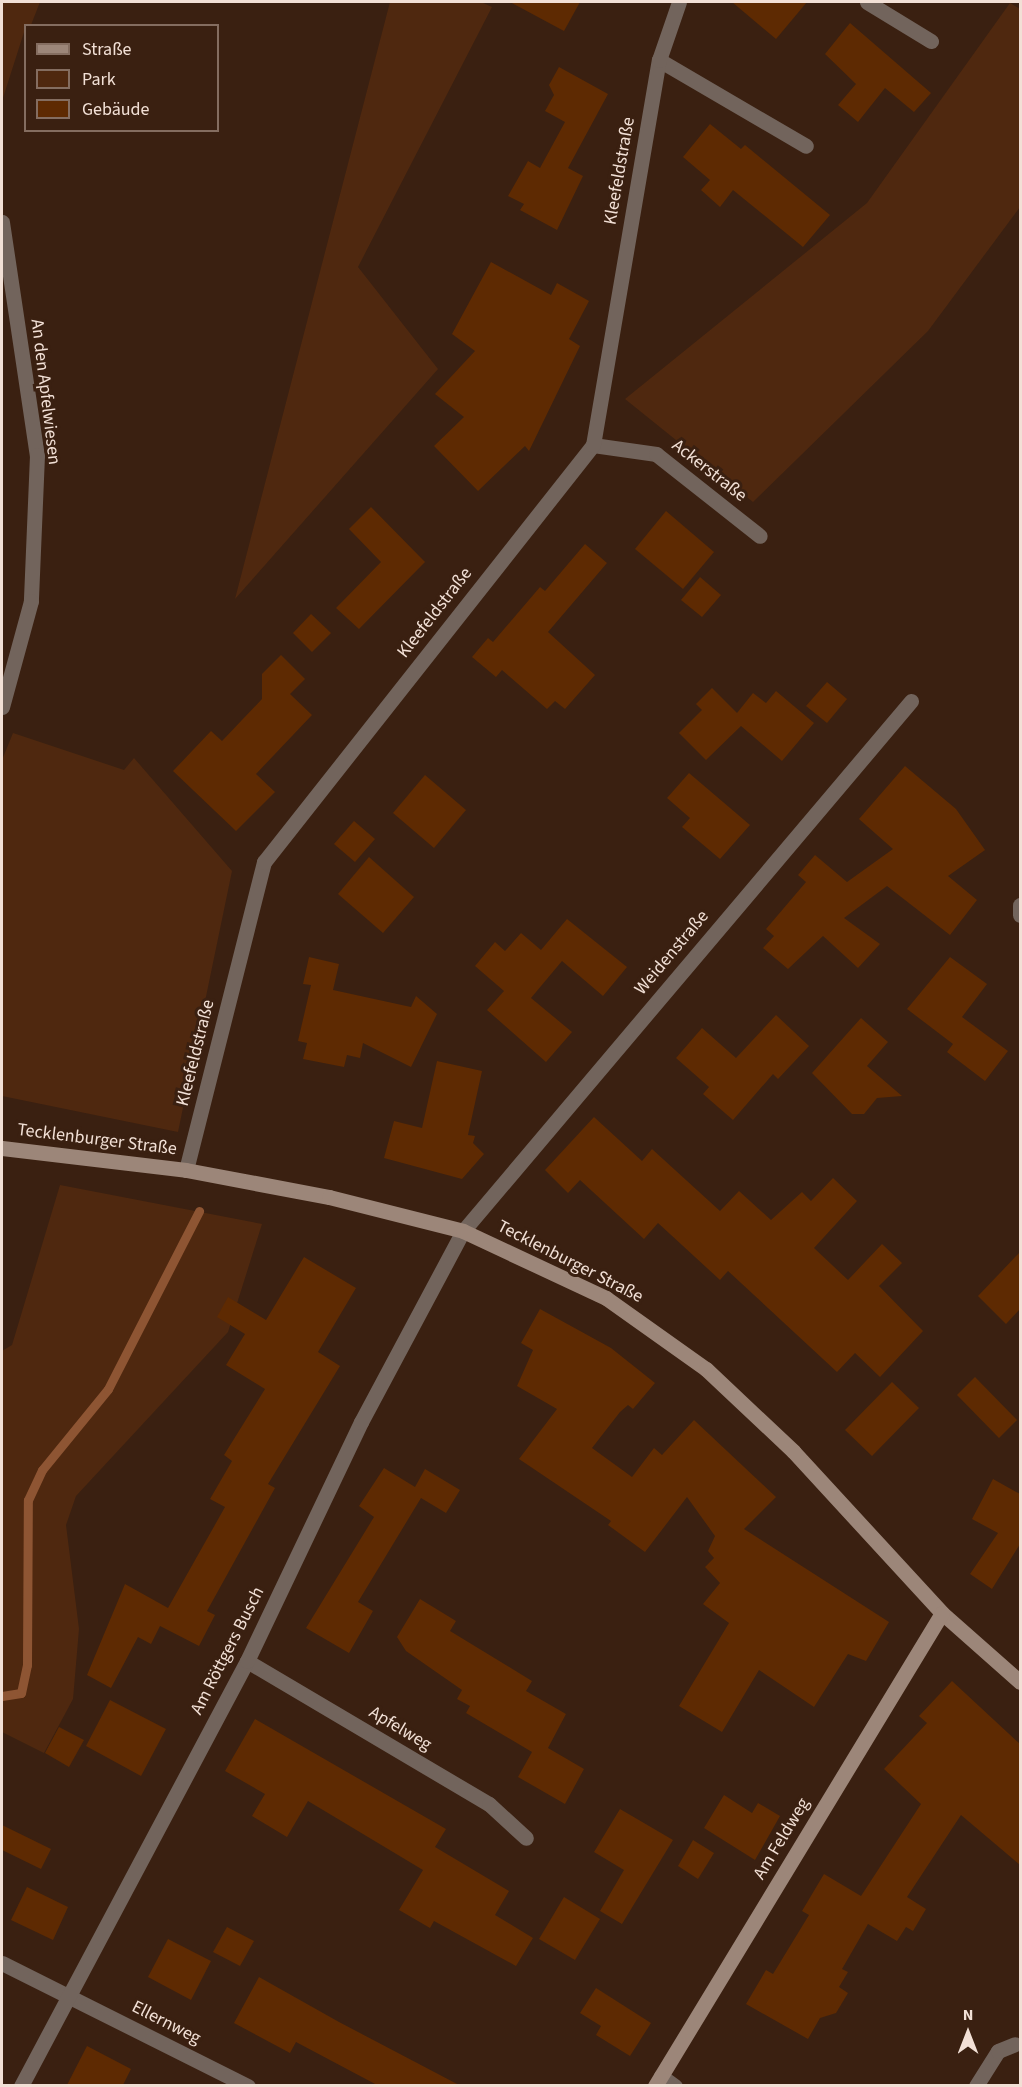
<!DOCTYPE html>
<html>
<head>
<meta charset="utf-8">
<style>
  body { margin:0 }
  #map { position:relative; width:1022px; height:2087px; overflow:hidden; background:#3a2011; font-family:"Source Sans 3",sans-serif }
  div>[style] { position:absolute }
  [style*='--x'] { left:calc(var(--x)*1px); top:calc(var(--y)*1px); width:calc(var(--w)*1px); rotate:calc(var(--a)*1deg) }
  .green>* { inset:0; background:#4f280f }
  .stream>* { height:9px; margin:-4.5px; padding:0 4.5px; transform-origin:4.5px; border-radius:4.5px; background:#8e5533 }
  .building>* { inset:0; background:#5e2a02 }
  .street>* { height:15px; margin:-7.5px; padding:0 7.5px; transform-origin:7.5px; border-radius:7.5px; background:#72645c }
  .secondary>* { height:15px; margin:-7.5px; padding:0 7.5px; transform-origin:7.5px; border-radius:7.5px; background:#9c8679 }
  span { translate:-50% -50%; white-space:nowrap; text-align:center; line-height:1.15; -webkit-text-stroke:6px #3a2011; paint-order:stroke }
  .street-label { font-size:18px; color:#f2e0d6 }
  .frame { position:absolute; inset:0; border:3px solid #f2e0d6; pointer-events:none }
  .legend { position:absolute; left:24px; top:24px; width:195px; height:108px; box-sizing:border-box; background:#3a2011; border:2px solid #846d60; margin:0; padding:8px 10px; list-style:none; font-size:18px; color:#f2e0d6 }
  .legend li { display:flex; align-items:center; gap:12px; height:30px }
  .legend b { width:30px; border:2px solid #846d60 }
  .north { position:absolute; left:938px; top:2003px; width:60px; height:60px; -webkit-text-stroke:4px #3a2011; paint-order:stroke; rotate:0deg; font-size:16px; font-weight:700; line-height:24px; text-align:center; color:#f2e0d6 }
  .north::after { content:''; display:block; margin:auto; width:21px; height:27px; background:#f2e0d6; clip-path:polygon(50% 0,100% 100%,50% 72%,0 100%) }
</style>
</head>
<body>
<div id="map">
  <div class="green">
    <div style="clip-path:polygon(2px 2px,40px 2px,31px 25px,26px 26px,2px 101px)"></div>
    <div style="clip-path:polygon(390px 2px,481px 2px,492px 7px,358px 267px,438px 369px,235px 599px)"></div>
    <div style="clip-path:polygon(1010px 3px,1020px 9px,1020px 207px,928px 331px,753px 502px,625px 399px,867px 203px)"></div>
    <div style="clip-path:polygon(13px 733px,124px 770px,134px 758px,232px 871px,178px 1132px,2px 1096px,2px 760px)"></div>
    <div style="clip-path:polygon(60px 1185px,262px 1224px,228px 1332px,76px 1496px,66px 1525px,79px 1629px,73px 1699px,44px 1753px,2px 1732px,2px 1351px,12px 1345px)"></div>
  </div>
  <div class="stream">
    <div style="--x:2;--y:1696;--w:19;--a:-9"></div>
    <div style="--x:21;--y:1693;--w:29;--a:-78"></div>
    <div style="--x:27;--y:1665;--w:165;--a:-89.7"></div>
    <div style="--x:28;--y:1500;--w:33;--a:-65"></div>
    <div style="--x:42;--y:1470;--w:104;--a:-50.8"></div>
    <div style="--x:108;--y:1389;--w:200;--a:-62.9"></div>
  </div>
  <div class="building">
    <div style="clip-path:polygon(510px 2px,580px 2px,564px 31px)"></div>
    <div style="clip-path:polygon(732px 2px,807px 2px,776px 39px)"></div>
    <div style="clip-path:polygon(850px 23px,931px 93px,914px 112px,885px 88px,858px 122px,838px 105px,856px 84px,825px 54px)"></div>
    <div style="clip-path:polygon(559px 67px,608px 94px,568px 168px,583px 176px,557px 230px,520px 210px,524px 204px,508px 196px,528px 161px,540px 168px,565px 122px,545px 111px,554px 95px,549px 85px)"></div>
    <div style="clip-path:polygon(710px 124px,741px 149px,745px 145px,830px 215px,803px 247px,733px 190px,720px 207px,701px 190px,710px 180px,683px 157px)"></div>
    <div style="clip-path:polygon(491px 262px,551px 295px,557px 283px,589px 301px,569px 339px,580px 346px,529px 451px,525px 446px,478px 491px,434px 446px,464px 417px,435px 394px,475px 351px,452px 334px)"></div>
    <div style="clip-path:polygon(371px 507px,425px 562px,359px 629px,336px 608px,381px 562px,349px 529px)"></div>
    <div style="clip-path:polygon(666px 511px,714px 552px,683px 589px,635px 549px)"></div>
    <div style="clip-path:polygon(585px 544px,607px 563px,548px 632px,595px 675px,565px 709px,555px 701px,547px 709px,502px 670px,496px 677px,472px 657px,488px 638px,493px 642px,540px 587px,545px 591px)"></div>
    <div style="clip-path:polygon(700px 577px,721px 595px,702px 617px,681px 600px)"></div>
    <div style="clip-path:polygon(311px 614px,331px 633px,312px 652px,293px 633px)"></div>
    <div style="clip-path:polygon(281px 655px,305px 679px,290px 694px,312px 715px,256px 774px,275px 792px,236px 831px,173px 771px,211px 731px,222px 741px,262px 699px,262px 674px)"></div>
    <div style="clip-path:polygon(827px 682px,847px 699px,827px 723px,806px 706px)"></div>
    <div style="clip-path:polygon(712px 688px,737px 713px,753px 693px,766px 703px,776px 691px,814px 723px,782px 761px,741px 726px,706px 760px,679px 733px,702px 710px,696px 704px)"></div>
    <div style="clip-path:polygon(905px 766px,956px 809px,985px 850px,948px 876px,977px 900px,950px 935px,887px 886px,844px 918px,880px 944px,858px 968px,823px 936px,788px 969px,763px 948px,774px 936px,766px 929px,806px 882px,798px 875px,815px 855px,847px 882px,893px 849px,859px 819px)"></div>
    <div style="clip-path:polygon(689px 773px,750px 825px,720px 859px,682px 827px,690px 818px,667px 798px)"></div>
    <div style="clip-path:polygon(425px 775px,466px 810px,434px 848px,393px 813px)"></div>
    <div style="clip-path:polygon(354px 821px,375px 839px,355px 862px,334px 844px)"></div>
    <div style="clip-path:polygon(369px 857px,414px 897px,383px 933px,338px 894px)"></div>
    <div style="clip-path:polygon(567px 919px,627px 967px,603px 996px,562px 961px,531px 998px,572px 1032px,546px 1062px,487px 1010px,504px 991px,475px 966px,495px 942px,505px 951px,521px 933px,541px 950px)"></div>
    <div style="clip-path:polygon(309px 957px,339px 964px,333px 990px,411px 1007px,416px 996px,437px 1014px,411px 1067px,363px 1043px,360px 1058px,347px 1055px,344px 1067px,303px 1059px,307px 1043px,298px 1041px,311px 985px,303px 984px)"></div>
    <div style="clip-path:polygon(950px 957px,987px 984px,962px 1017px,1008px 1051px,985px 1081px,947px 1052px,953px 1044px,907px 1009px)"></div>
    <div style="clip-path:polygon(776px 1015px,809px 1046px,778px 1079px,773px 1074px,733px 1120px,703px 1094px,709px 1087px,676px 1058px,702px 1028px,736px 1058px)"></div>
    <div style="clip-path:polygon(861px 1018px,888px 1042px,867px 1066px,902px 1096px,877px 1098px,864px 1114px,852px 1114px,812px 1073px)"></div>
    <div style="clip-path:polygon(437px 1061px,482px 1071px,468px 1135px,475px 1136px,473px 1143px,484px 1154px,462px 1179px,384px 1158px,394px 1121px,422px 1128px)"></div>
    <div style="clip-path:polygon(594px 1117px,642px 1161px,652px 1149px,720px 1211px,739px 1191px,771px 1220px,802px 1192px,811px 1201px,833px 1178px,857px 1201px,814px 1248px,848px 1280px,882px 1244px,902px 1263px,879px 1286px,923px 1331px,880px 1377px,855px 1353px,837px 1372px,728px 1271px,720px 1280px,658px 1223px,644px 1239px,580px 1180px,568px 1193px,545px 1170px)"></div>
    <div style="clip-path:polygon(1020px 1252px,1020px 1309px,1006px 1324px,978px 1296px)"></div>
    <div style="clip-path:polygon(304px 1257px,356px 1288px,318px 1352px,340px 1366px,268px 1484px,275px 1488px,207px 1611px,215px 1615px,199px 1646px,160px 1626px,151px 1644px,138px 1637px,111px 1688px,87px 1675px,125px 1584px,168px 1608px,225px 1507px,210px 1499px,232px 1461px,224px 1455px,265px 1389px,226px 1365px,245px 1334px,217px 1317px,228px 1297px,266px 1320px)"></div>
    <div style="clip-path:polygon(540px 1309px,611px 1348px,655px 1383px,633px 1409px,628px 1405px,620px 1412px,592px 1448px,632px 1477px,654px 1448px,662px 1455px,694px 1420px,776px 1497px,744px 1529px,889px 1622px,866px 1661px,848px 1654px,814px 1707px,759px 1670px,722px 1732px,679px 1706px,729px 1623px,703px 1604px,720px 1583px,705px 1567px,714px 1558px,708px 1551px,715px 1536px,687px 1497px,645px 1552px,608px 1525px,611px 1521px,519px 1459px,557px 1409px,517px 1386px,533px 1350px,521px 1343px)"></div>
    <div style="clip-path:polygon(975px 1377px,1017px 1420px,999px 1438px,957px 1395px)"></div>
    <div style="clip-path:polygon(892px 1382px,919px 1408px,872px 1456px,845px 1430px)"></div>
    <div style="clip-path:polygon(384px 1468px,415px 1487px,425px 1469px,460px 1490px,446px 1513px,421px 1498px,358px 1602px,373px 1611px,349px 1653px,306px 1628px,374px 1517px,359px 1506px)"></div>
    <div style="clip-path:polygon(993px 1479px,1020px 1494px,1020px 1544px,992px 1589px,970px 1574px,998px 1533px,972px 1519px)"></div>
    <div style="clip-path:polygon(420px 1599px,456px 1621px,450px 1631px,532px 1681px,526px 1691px,566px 1714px,548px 1748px,584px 1769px,565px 1804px,518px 1777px,532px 1752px,466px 1713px,470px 1706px,457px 1699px,462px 1690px,406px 1651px,397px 1637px)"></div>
    <div style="clip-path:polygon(952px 1681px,1020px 1744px,1020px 1865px,961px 1815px,907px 1897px,926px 1909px,913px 1931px,906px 1927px,897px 1941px,868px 1924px,842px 1969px,848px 1972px,839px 1987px,848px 1993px,836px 2013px,820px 2018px,808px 2039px,746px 2004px,766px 1970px,773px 1974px,809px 1915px,802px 1911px,824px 1874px,861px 1896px,921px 1804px,884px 1769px,927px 1723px,919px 1716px)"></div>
    <div style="clip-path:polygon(110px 1700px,166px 1729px,141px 1776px,86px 1746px)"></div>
    <div style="clip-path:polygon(255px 1719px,446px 1829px,435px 1847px,509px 1891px,495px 1915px,533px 1938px,516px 1966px,434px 1921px,430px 1928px,399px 1910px,423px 1870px,308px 1801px,287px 1837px,252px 1816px,265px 1794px,225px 1771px)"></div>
    <div style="clip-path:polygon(59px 1727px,84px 1740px,69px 1767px,45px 1753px)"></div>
    <div style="clip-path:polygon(724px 1795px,752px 1813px,758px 1803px,780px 1816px,755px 1860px,704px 1828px)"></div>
    <div style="clip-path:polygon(620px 1809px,673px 1840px,622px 1924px,600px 1911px,624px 1870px,594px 1852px)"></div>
    <div style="clip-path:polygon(2px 1825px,51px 1849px,41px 1869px,2px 1850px)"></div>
    <div style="clip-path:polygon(693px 1840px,714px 1853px,698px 1879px,678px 1866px)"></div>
    <div style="clip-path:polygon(27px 1887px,68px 1907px,53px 1940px,11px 1920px)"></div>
    <div style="clip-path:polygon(564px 1897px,600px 1919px,575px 1960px,539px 1939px)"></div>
    <div style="clip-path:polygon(227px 1927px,254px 1941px,240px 1966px,213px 1952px)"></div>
    <div style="clip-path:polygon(168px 1939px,211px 1961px,191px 2000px,148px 1977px)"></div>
    <div style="clip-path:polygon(259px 1977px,339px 2022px,459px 2085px,377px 2085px,296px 2042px,290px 2053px,234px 2023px)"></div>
    <div style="clip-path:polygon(596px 1988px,651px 2023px,630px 2056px,596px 2035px,601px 2026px,580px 2013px)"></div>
    <div style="clip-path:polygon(87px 2046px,131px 2069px,123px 2085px,67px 2085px)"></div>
  </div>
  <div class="street">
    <div style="--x:867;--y:2;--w:75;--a:31.4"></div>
    <div style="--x:659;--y:60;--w:170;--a:30.3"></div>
    <div style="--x:2;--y:222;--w:236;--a:81.5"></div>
    <div style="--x:37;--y:455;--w:146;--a:92.4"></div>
    <div style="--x:31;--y:601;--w:110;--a:105.3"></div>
    <div style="--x:593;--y:445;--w:64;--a:8.1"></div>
    <div style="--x:656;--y:454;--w:132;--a:38.3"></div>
    <div style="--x:1020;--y:905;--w:10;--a:90"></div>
    <div style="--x:186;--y:1170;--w:318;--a:-75.8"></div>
    <div style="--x:264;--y:862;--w:531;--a:-51.73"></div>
    <div style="--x:593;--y:445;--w:391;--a:-80.3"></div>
    <div style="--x:659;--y:60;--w:61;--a:-71"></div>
    <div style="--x:247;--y:1661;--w:281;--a:30.6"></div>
    <div style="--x:489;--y:1804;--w:50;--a:42.6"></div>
    <div style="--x:2;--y:1963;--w:275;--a:26.6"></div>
    <div style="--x:661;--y:2076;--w:17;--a:36"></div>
    <div style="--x:21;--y:2086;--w:481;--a:-62"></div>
    <div style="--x:247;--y:1661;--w:265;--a:-64.5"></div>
    <div style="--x:361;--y:1422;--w:217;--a:-61.9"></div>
    <div style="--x:463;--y:1231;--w:694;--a:-49.79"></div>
    <div style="--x:976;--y:2086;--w:41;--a:-57.8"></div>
    <div style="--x:998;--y:2051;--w:18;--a:-22"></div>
  </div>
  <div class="secondary">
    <div style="--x:2;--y:1148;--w:185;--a:6.8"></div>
    <div style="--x:186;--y:1170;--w:146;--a:10.7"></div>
    <div style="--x:329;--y:1197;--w:138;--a:14.2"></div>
    <div style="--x:463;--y:1231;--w:158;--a:25.1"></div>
    <div style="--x:606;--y:1298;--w:123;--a:35.4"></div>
    <div style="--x:706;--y:1369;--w:120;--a:43.3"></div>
    <div style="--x:793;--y:1451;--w:220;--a:47.4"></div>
    <div style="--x:942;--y:1613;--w:104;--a:41.5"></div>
    <div style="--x:655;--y:2086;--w:553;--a:-58.75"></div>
  </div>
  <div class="street-label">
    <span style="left:620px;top:171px;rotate:-80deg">Kleefeldstraße</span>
    <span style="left:45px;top:392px;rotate:83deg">An den Apfelwiesen</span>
    <span style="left:709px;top:471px;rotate:38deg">Ackerstraße</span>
    <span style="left:435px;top:613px;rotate:-52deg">Kleefeldstraße</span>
    <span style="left:672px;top:953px;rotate:-50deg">Weidenstraße</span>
    <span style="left:196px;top:1053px;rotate:-76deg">Kleefeldstraße</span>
    <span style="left:97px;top:1140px;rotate:7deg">Tecklenburger Straße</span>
    <span style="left:570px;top:1262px;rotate:27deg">Tecklenburger Straße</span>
    <span style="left:228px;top:1651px;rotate:-63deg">Am Röttgers Busch</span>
    <span style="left:400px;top:1729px;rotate:31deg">Apfelweg</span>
    <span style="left:782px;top:1839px;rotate:-59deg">Am Feldweg</span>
    <span style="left:166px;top:2023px;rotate:27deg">Ellernweg</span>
  </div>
  <div class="frame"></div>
  <ul class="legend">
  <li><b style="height:8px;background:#9c8679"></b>Straße</li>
  <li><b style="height:16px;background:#4f280f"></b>Park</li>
  <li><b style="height:16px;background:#5e2a02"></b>Gebäude</li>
  </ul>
  <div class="north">N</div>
</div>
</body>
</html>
